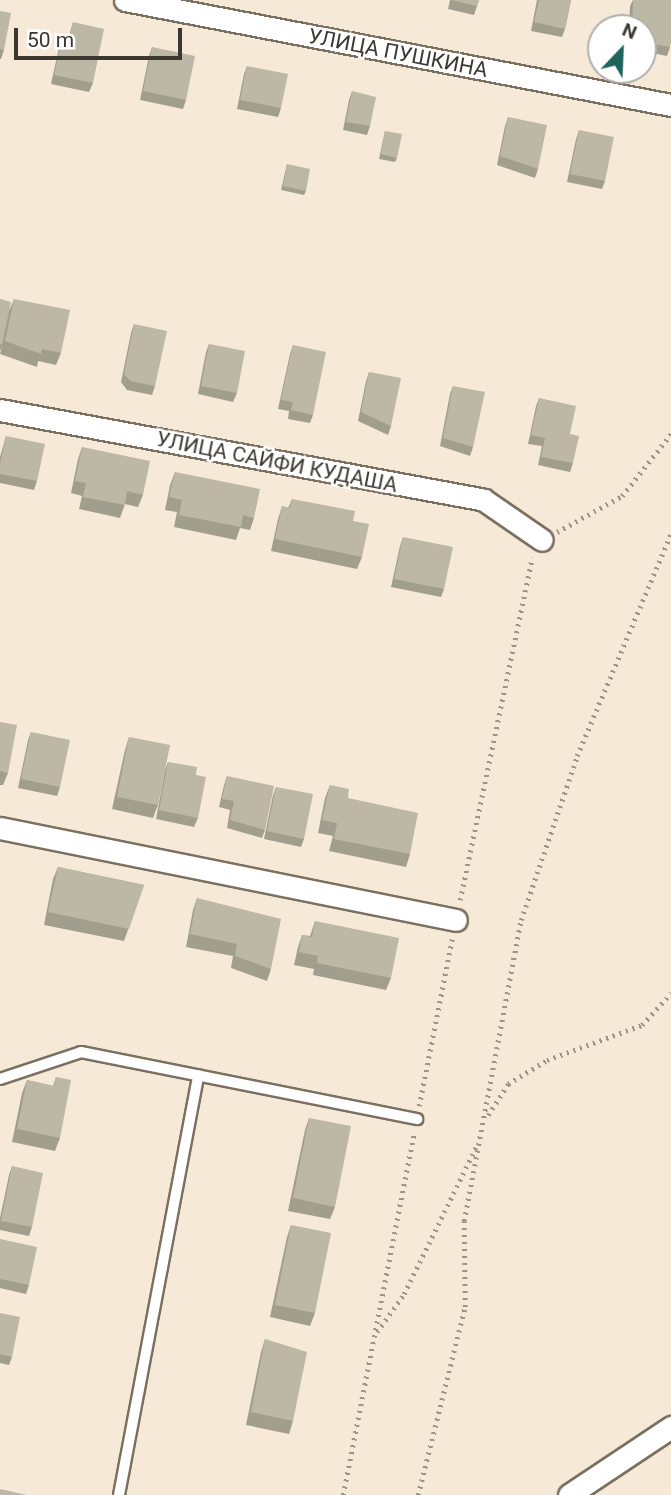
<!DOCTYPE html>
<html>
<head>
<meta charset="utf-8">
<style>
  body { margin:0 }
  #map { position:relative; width:671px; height:1495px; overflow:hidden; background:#f6e9d7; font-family:Roboto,sans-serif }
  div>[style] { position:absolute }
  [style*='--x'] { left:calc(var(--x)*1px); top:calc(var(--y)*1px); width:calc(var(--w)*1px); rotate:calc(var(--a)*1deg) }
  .path>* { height:4.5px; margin-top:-2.25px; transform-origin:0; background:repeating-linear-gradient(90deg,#9d9387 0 2px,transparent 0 7px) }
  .roads { filter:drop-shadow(2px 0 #7b7060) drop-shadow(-2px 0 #7b7060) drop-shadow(0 2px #7b7060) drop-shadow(0 -2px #7b7060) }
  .lane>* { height:10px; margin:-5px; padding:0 5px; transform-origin:5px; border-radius:5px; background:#fff }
  .street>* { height:21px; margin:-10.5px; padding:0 10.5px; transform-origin:10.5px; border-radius:10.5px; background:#fff }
  .wall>* { inset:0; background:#a29e8e }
  .building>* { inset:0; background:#bcb8a5 }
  span { translate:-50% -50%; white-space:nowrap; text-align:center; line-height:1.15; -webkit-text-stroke:5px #fff; paint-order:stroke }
  .street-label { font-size:21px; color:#3c3730 }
  .north { position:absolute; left:587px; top:14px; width:70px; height:70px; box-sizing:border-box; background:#fff; border:2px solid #b1afac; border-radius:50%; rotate:23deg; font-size:19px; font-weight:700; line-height:28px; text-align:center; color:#3c3730 }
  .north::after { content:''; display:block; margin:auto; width:24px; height:32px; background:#1d655b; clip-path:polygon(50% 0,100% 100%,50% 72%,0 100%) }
  .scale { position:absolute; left:14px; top:28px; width:168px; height:32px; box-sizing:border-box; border:4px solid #3c3730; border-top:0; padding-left:9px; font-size:21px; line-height:24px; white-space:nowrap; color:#3c3730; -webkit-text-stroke:5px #fff; paint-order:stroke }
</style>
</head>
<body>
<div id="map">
  <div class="path">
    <div style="--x:557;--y:532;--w:74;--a:-29"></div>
    <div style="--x:622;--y:496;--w:79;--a:-51.7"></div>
    <div style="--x:460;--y:900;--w:350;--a:-78.1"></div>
    <div style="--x:419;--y:1106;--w:170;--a:-78.8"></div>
    <div style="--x:488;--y:1115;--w:37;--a:-57"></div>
    <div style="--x:508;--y:1084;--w:46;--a:-31.6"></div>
    <div style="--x:547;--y:1060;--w:101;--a:-20.2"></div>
    <div style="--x:642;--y:1025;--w:43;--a:-47.8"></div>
    <div style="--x:377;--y:1332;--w:47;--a:-54.6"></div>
    <div style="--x:404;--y:1294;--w:168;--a:-63.9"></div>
    <div style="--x:343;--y:1495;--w:370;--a:-78.9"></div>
    <div style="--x:418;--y:1495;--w:194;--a:-76"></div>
    <div style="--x:465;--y:1307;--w:86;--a:-90.7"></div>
    <div style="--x:464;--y:1221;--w:306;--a:-79.3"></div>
    <div style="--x:521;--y:920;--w:173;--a:-71.1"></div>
    <div style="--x:577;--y:756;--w:242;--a:-67.1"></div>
  </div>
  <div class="roads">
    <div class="lane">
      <div style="--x:0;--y:1079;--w:85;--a:-18.4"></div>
      <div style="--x:81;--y:1052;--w:343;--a:11.3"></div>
      <div style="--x:119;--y:1495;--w:427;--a:-79.3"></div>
    </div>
    <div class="street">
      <div style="--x:125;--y:0;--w:556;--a:10.89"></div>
      <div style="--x:0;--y:410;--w:492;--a:10.5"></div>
      <div style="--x:484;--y:500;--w:70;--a:34.6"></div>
      <div style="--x:0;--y:828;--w:465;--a:11.4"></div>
      <div style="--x:569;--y:1495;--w:123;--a:-33.7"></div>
    </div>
  </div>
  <div class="wall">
    <div style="clip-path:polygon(450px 0,479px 0,474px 15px,448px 9px)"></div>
    <div style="clip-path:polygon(537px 0,571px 0,565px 29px,562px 37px,531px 31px)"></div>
    <div style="clip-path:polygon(633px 0,671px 0,670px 47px,667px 56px,643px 51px,643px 28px,629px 28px,630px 6px)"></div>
    <div style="clip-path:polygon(0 11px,4px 50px,1px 59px,0 59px)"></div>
    <div style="clip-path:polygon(73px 22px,93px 83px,89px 92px,51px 84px,60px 43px,63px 34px,69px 36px)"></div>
    <div style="clip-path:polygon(152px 47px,186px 100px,183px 109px,140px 100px,149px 56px)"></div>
    <div style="clip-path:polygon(247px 66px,281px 108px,278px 117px,237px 109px,244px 74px)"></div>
    <div style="clip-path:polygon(352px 91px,370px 126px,367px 135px,343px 130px,349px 100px)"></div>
    <div style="clip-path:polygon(508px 117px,538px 169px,535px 178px,497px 165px,505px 126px)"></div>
    <div style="clip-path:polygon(579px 130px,605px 181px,602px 189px,567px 182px,576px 139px)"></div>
    <div style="clip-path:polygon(385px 131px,397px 158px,395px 162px,379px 159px)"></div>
    <div style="clip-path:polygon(287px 164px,306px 191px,304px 195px,281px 190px)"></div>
    <div style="clip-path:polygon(0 299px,10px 309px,14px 299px,61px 353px,56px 365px,38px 361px,37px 367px,0 354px,2px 346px,0 351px)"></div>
    <div style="clip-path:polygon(134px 324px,155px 386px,152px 395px,127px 390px,121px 382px,131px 333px)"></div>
    <div style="clip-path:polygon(209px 344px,237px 393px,233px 402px,198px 394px,206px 352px)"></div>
    <div style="clip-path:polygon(293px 345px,313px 415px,310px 423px,288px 419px,289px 411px,278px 409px,290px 354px)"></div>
    <div style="clip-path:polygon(369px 372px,391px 426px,388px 435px,358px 421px,366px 381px)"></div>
    <div style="clip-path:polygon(453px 386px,473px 447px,470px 456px,440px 446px,450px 394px)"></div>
    <div style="clip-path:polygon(539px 398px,570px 434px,573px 463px,570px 472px,538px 465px,542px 446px,528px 444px,536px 406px)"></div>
    <div style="clip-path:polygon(6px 436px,37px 481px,34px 490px,0 483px,0 457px)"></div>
    <div style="clip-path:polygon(82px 447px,143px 495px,138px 507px,125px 504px,120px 518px,79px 509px,82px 496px,71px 493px,78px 459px)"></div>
    <div style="clip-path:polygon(175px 472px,254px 518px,250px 530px,240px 528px,236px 540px,174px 527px,177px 512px,165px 510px,170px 485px)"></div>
    <div style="clip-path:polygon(292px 499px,353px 521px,362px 557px,357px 569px,271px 551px,278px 519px,282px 506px,288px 508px)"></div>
    <div style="clip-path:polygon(403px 537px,444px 589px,441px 597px,391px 587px,400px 546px)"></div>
    <div style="clip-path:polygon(0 722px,8px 773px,3px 785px,0 785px)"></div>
    <div style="clip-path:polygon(31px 732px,60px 787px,57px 796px,18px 788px,28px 740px)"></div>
    <div style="clip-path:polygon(129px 737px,158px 805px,153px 818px,112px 809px,125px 750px)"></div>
    <div style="clip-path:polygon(168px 762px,196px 775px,198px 818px,194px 827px,156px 819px,165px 770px)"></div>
    <div style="clip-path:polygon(227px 776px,265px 830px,262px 838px,227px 828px,230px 810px,219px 807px,224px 785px)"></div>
    <div style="clip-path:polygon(330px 785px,348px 798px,410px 854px,406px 867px,329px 851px,333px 836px,318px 833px,325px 798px)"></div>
    <div style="clip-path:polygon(276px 787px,304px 839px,301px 847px,264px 839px,273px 795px)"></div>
    <div style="clip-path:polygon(58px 867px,144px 885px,124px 941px,44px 925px,53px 879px)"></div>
    <div style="clip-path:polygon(197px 898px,271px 969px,267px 981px,231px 968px,233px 956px,186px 947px,193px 910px)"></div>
    <div style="clip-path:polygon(315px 921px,391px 978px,386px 990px,313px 975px,314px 969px,294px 965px,298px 947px,302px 935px,310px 936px)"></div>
    <div style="clip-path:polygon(56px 1077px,60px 1138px,55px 1151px,12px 1142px,22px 1093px,27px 1080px,53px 1086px)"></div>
    <div style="clip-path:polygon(309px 1118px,335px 1207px,330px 1219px,288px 1211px,305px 1130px)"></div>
    <div style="clip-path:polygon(12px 1166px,32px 1227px,29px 1236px,0 1230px,0 1218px,9px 1175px)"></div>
    <div style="clip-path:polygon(291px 1225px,315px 1313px,310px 1326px,270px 1317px,287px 1237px)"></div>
    <div style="clip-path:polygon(0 1239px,29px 1285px,26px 1294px,0 1288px)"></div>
    <div style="clip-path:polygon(0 1313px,12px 1357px,9px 1365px,0 1363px)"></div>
    <div style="clip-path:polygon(265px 1339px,293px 1421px,289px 1434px,246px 1425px,261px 1352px)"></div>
  </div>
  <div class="building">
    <div style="clip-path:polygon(451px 0,479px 0,477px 6px)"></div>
    <div style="clip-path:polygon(539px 0,571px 0,565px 29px,534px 22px)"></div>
    <div style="clip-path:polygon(633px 0,671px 0,671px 42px,670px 47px,643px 42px,643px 28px,632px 28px)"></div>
    <div style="clip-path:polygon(0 11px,11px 13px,4px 50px,0 49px)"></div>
    <div style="clip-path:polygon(73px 22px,104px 29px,93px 83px,54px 75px,63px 34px,70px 36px)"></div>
    <div style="clip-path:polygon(152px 47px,195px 56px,186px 100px,143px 91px)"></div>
    <div style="clip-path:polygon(247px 66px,288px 74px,281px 108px,240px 100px)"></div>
    <div style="clip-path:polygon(352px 91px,376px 97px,370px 126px,346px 122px)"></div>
    <div style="clip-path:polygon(508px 117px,547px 125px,538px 169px,500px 156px)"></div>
    <div style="clip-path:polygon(579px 130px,614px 137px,605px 181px,570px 174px)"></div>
    <div style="clip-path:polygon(385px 131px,402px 134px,397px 158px,381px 154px)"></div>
    <div style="clip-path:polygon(287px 164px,310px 169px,306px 191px,283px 186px)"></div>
    <div style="clip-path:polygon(0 299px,11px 302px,2px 345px,0 344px)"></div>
    <div style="clip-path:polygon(14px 299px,70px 310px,61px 353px,42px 349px,41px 354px,5px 341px)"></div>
    <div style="clip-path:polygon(134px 324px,167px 331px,155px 386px,130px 381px,124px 374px)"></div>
    <div style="clip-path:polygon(209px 344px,245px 351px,237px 393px,201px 386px)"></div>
    <div style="clip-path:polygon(293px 345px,326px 352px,313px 415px,291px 410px,293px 402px,281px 400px)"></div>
    <div style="clip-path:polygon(369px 372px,401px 378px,391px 426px,361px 412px)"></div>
    <div style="clip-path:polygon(453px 386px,485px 392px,473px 447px,443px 438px)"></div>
    <div style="clip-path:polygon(539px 398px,576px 406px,570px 434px,579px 436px,573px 463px,541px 457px,545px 438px,531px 435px)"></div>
    <div style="clip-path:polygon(6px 436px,45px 444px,37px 481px,0 474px,0 464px)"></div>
    <div style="clip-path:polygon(82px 447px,150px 461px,143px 495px,127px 491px,125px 505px,83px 497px,86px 483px,75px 481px)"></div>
    <div style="clip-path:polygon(175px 472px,260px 489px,254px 518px,243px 515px,241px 527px,179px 515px,182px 500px,169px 497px)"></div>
    <div style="clip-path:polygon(292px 499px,355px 511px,353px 521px,369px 524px,362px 557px,275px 539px,282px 506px,290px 508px)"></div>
    <div style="clip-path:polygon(403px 537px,453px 547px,444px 589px,394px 579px)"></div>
    <div style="clip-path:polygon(0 722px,17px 725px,8px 773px,0 771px)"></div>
    <div style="clip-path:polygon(31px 732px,70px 740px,60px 787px,21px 779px)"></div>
    <div style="clip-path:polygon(129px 737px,170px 745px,158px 805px,117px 797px)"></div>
    <div style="clip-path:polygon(168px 762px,197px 767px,196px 775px,206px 777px,198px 818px,159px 810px)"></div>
    <div style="clip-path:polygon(227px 776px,274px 786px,265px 830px,230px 820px,234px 801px,222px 799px)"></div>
    <div style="clip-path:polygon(330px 785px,349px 789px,348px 798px,418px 813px,410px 854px,334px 839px,337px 823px,322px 820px)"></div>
    <div style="clip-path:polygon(276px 787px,313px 794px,304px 839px,267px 831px)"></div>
    <div style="clip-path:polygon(58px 867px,144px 885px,129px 929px,48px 912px)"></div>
    <div style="clip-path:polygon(197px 898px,281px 919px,271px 969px,235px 956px,237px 944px,190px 934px)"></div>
    <div style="clip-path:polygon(315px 921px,399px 938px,391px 978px,317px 963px,318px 956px,299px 952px,302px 935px,312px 937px)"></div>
    <div style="clip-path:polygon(56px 1077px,71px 1080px,60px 1138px,17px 1129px,27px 1080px,54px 1086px)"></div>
    <div style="clip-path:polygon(309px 1118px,351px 1126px,335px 1207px,293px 1198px)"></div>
    <div style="clip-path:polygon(12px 1166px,43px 1173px,32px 1227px,1px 1221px)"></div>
    <div style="clip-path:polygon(291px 1225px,331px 1233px,315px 1313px,275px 1305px)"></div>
    <div style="clip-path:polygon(0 1239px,37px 1247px,29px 1285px,0 1279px)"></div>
    <div style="clip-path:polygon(0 1313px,20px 1317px,12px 1357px,0 1354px)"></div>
    <div style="clip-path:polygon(265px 1339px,307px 1352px,293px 1421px,251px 1412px)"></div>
    <div style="clip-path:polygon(0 1489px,27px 1495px,0 1495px)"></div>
  </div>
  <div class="street-label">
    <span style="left:398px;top:53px;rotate:11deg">УЛИЦА ПУШКИНА</span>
    <span style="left:277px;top:462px;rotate:11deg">УЛИЦА САЙФИ КУДАША</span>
  </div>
  <div class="north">N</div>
  <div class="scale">50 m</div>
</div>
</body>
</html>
